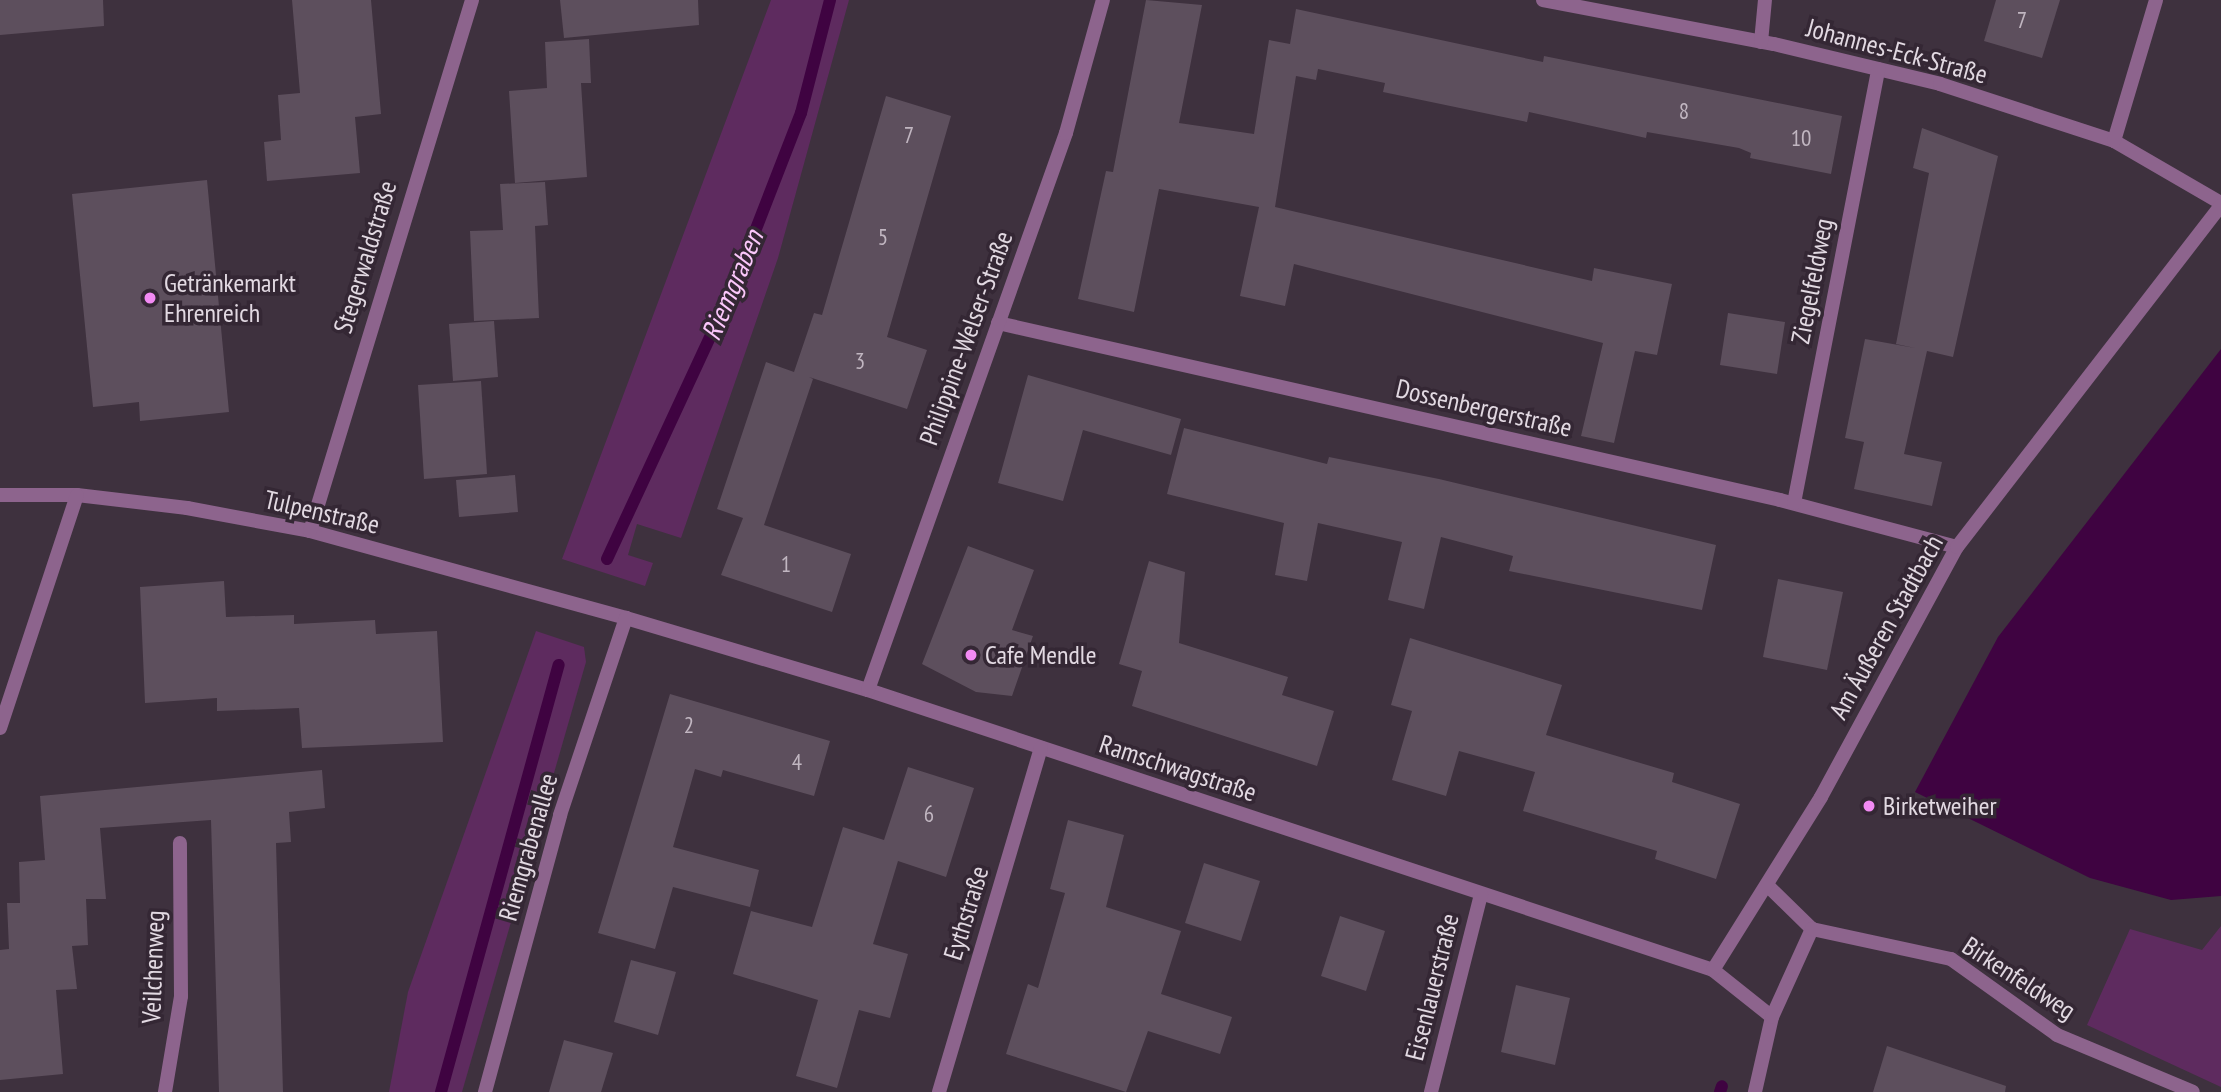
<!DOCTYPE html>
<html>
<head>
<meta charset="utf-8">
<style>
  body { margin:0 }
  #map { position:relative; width:2221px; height:1092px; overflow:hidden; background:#3e313e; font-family:"PT Sans Narrow",sans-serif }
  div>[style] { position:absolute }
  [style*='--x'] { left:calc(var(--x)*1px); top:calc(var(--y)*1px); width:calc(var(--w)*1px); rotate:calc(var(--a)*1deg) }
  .green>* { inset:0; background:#5e2b5f }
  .water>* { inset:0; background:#3f0341 }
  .stream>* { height:12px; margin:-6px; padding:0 6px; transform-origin:6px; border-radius:6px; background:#3f0341 }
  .building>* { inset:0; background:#5d4f5d }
  .minor>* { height:14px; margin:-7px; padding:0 7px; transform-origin:7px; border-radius:7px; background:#8d648d }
  .dots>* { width:19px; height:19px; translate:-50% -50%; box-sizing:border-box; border:4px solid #342734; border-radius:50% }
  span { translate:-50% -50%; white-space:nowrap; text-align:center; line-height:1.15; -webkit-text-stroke:7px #342734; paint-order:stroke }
  .number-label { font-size:23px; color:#c1b6c1 }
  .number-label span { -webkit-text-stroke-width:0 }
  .street-label { font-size:26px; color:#e2d9e2 }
  .poi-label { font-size:26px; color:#e2d9e2 }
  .left { translate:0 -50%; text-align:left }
  .water-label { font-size:28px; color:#fbc7fb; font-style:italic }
</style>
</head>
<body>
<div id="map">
  <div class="green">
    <div style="clip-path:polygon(771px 0,849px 0,778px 258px,681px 538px,637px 524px,628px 555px,653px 563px,645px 586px,562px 559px)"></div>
    <div style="clip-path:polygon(536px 631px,584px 647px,586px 662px,462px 1092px,389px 1092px,408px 992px)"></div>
    <div style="clip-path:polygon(2221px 926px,2221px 1087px,2087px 1025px,2130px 929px,2202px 950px)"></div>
  </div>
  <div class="water">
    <div style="clip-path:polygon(2221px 349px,2221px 896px,2171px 900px,2090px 878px,1915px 792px,1998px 637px)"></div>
  </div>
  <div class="stream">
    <div style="--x:607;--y:559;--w:304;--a:-65.1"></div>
    <div style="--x:735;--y:283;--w:182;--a:-68.8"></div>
    <div style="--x:801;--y:113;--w:117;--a:-75.6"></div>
    <div style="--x:441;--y:1092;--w:443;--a:-74.6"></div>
    <div style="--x:1720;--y:1092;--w:6;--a:-72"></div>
  </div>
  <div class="building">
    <div style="clip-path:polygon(0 0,103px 0,104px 26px,0 35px)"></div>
    <div style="clip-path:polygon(292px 0,371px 0,381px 114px,355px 117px,360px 173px,267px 181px,264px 142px,281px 140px,278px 95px,300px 93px)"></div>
    <div style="clip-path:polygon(560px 0,698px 0,699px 25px,564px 38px)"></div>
    <div style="clip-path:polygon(1146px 0,1202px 5px,1179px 123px,1254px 134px,1269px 40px,1290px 44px,1296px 9px,1543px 62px,1544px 56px,1842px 116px,1831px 174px,1750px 158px,1751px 153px,1739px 148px,1647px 132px,1646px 138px,1529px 112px,1527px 122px,1383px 92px,1385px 83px,1318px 69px,1316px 80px,1296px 76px,1275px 207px,1592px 281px,1594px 268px,1672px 284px,1657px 355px,1635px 351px,1614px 443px,1581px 436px,1603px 343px,1294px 264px,1285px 306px,1240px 296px,1259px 207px,1159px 189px,1134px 312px,1078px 299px,1106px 171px,1113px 172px)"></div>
    <div style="clip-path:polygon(1996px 0,2060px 0,2042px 58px,1984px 41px)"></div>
    <div style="clip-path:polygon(589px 39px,591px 83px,581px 83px,587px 177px,515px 183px,509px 91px,547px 88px,545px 42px)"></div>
    <div style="clip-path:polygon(886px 96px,951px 116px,887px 337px,927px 350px,907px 409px,809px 377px,813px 379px,764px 525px,851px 554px,832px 612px,721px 575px,743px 518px,717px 509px,766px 362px,794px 372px,814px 313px,822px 315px)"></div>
    <div style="clip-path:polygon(1922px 128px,1998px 156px,1953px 357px,1927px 351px,1904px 454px,1942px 462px,1932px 506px,1854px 489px,1864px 442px,1845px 438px,1865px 339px,1915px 348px,1896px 344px,1929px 173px,1913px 168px)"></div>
    <div style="clip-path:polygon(207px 180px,229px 412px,140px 421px,139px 402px,93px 407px,72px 194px)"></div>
    <div style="clip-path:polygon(545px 182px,548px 225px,535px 226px,539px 318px,474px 321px,470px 231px,503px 230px,500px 184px)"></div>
    <div style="clip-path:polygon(1728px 313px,1785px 322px,1777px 374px,1720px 365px)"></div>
    <div style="clip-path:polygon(494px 321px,498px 377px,453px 381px,449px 324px)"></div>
    <div style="clip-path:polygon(1028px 375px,1181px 419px,1171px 455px,1083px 430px,1063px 501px,998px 483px)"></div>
    <div style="clip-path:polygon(481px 381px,487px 474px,424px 479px,418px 385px)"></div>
    <div style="clip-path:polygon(1184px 428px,1327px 464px,1329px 457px,1439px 479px,1716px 545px,1702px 610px,1509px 571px,1513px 556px,1441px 537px,1424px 609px,1388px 600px,1402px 542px,1318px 523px,1307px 581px,1275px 575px,1284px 523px,1167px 494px)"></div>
    <div style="clip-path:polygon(515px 475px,518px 512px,459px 517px,456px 480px)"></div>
    <div style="clip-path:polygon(968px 546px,1034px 570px,1012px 630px,1033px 636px,1012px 696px,976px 692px,922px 664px)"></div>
    <div style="clip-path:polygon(1149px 561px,1185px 572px,1179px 643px,1288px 677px,1282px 695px,1334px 711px,1317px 766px,1132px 706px,1142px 671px,1119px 664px)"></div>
    <div style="clip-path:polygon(1778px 579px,1843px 592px,1827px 670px,1763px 657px)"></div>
    <div style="clip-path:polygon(224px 581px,226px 617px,294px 615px,294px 624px,375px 620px,376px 634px,437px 631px,443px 742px,302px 748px,299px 708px,217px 711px,217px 698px,145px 703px,140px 587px)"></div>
    <div style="clip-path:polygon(1410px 638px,1562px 685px,1546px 735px,1674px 773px,1672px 782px,1740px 804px,1716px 879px,1655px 859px,1657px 851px,1523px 811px,1535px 772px,1459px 751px,1446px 796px,1392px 780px,1412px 711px,1391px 705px)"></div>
    <div style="clip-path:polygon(670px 694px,830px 741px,814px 796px,723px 770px,721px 777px,695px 769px,673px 847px,759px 870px,750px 907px,673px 887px,655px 949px,598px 933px)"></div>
    <div style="clip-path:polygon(908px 767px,974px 788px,946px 877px,898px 861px,873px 944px,908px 954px,890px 1018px,859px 1010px,837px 1088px,796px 1076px,818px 1000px,733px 974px,751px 911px,812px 927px,843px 827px,884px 840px)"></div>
    <div style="clip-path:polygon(322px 770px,325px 808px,289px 812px,291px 842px,276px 843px,283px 1092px,219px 1092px,211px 820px,100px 828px,106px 899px,86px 899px,88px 945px,72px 946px,77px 989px,56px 990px,63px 1074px,0 1080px,0 950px,9px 949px,7px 903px,20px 903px,19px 862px,45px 860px,40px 796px)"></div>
    <div style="clip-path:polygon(1068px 820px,1124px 835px,1106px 907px,1181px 931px,1161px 994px,1232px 1017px,1220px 1054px,1148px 1031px,1126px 1092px,1006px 1054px,1028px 984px,1038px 988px,1065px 893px,1050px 889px)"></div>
    <div style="clip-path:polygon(1204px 863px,1260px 881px,1241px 941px,1185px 923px)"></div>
    <div style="clip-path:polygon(1340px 916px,1385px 931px,1366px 991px,1321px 976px)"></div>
    <div style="clip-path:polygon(631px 960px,676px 972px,658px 1035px,614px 1022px)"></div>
    <div style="clip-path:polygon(1516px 985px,1570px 998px,1555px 1065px,1501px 1052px)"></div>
    <div style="clip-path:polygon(564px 1040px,613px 1053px,601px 1092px,549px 1092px)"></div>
    <div style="clip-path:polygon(1887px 1046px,2006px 1086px,2005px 1092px,1873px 1092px)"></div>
  </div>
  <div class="minor">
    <div style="--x:1543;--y:0;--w:235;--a:10.8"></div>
    <div style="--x:1774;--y:44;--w:171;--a:13.5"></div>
    <div style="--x:1940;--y:84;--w:183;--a:18.1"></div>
    <div style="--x:2114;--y:141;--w:124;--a:30.1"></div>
    <div style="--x:1761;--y:42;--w:42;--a:-84.6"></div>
    <div style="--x:2114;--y:141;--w:147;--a:-73.4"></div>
    <div style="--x:998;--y:323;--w:802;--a:12.75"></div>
    <div style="--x:1780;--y:500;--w:183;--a:14.9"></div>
    <div style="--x:0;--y:495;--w:77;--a:0"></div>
    <div style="--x:77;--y:495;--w:111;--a:6.7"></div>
    <div style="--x:187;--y:508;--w:125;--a:10.6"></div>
    <div style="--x:310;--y:531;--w:328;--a:15.4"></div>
    <div style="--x:626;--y:618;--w:252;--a:16.6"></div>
    <div style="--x:868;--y:690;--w:890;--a:18.33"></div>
    <div style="--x:1713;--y:970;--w:75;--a:38.5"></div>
    <div style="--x:1772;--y:1017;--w:77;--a:102.8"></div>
    <div style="--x:1794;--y:503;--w:442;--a:-79"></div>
    <div style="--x:310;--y:531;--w:555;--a:-73.03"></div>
    <div style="--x:868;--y:690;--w:591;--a:-70.43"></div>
    <div style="--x:1066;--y:133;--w:138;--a:-74.5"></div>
    <div style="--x:0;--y:728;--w:245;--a:-71.7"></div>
    <div style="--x:1767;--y:885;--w:63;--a:44.4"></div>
    <div style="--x:1713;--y:970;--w:204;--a:-58"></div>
    <div style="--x:1821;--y:797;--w:285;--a:-61.5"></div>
    <div style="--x:1957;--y:547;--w:431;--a:-52.3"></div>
    <div style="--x:1772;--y:1017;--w:97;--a:-65.6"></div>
    <div style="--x:1812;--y:929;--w:142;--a:12.2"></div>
    <div style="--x:1951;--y:959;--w:130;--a:35.6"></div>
    <div style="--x:2057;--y:1035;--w:147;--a:22.7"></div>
    <div style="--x:165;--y:1092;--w:97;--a:-80.5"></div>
    <div style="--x:181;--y:996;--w:153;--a:-90.4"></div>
    <div style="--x:485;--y:1092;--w:287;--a:-74.8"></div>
    <div style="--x:560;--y:815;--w:208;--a:-71.5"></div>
    <div style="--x:939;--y:1092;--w:359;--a:-73.5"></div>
    <div style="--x:1431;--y:1092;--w:204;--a:-75.8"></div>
  </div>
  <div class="dots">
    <div style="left:150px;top:298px;background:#f28af3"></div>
    <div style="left:971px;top:655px;background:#f28af3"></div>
    <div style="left:1869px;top:806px;background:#f28af3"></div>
  </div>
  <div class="number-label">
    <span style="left:2022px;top:20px">7</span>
    <span style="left:1684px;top:111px">8</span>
    <span style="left:909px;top:135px">7</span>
    <span style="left:1801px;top:138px">10</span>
    <span style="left:883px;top:237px">5</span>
    <span style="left:860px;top:361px">3</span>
    <span style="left:786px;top:564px">1</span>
    <span style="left:689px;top:725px">2</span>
    <span style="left:797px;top:762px">4</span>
    <span style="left:929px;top:814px">6</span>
  </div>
  <div class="street-label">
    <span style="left:1897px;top:51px;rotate:15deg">Johannes-Eck-Straße</span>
    <span style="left:365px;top:257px;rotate:-73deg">Stegerwaldstraße</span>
    <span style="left:1812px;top:281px;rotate:-79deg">Ziegelfeldweg</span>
    <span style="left:966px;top:338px;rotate:-70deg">Philippine-Welser-Straße</span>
    <span style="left:1484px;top:408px;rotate:13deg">Dossenbergerstraße</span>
    <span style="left:322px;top:512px;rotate:13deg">Tulpenstraße</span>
    <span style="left:1886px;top:627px;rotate:-61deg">Am Äußeren Stadtbach</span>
    <span style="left:1178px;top:768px;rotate:18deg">Ramschwagstraße</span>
    <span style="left:528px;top:847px;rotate:-74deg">Riemgrabenallee</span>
    <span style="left:966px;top:913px;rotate:-73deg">Eythstraße</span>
    <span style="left:153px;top:967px;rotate:-88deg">Veilchenweg</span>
    <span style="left:2019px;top:978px;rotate:33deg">Birkenfeldweg</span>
    <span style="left:1432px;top:987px;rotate:-76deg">Eisenlauerstraße</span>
  </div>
  <div class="poi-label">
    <span class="left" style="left:164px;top:298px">Getränkemarkt<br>Ehrenreich</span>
    <span class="left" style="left:985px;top:655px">Cafe Mendle</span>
    <span class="left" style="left:1883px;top:806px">Birketweiher</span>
  </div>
  <div class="water-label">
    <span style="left:732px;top:285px;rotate:-67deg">Riemgraben</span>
  </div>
</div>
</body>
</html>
